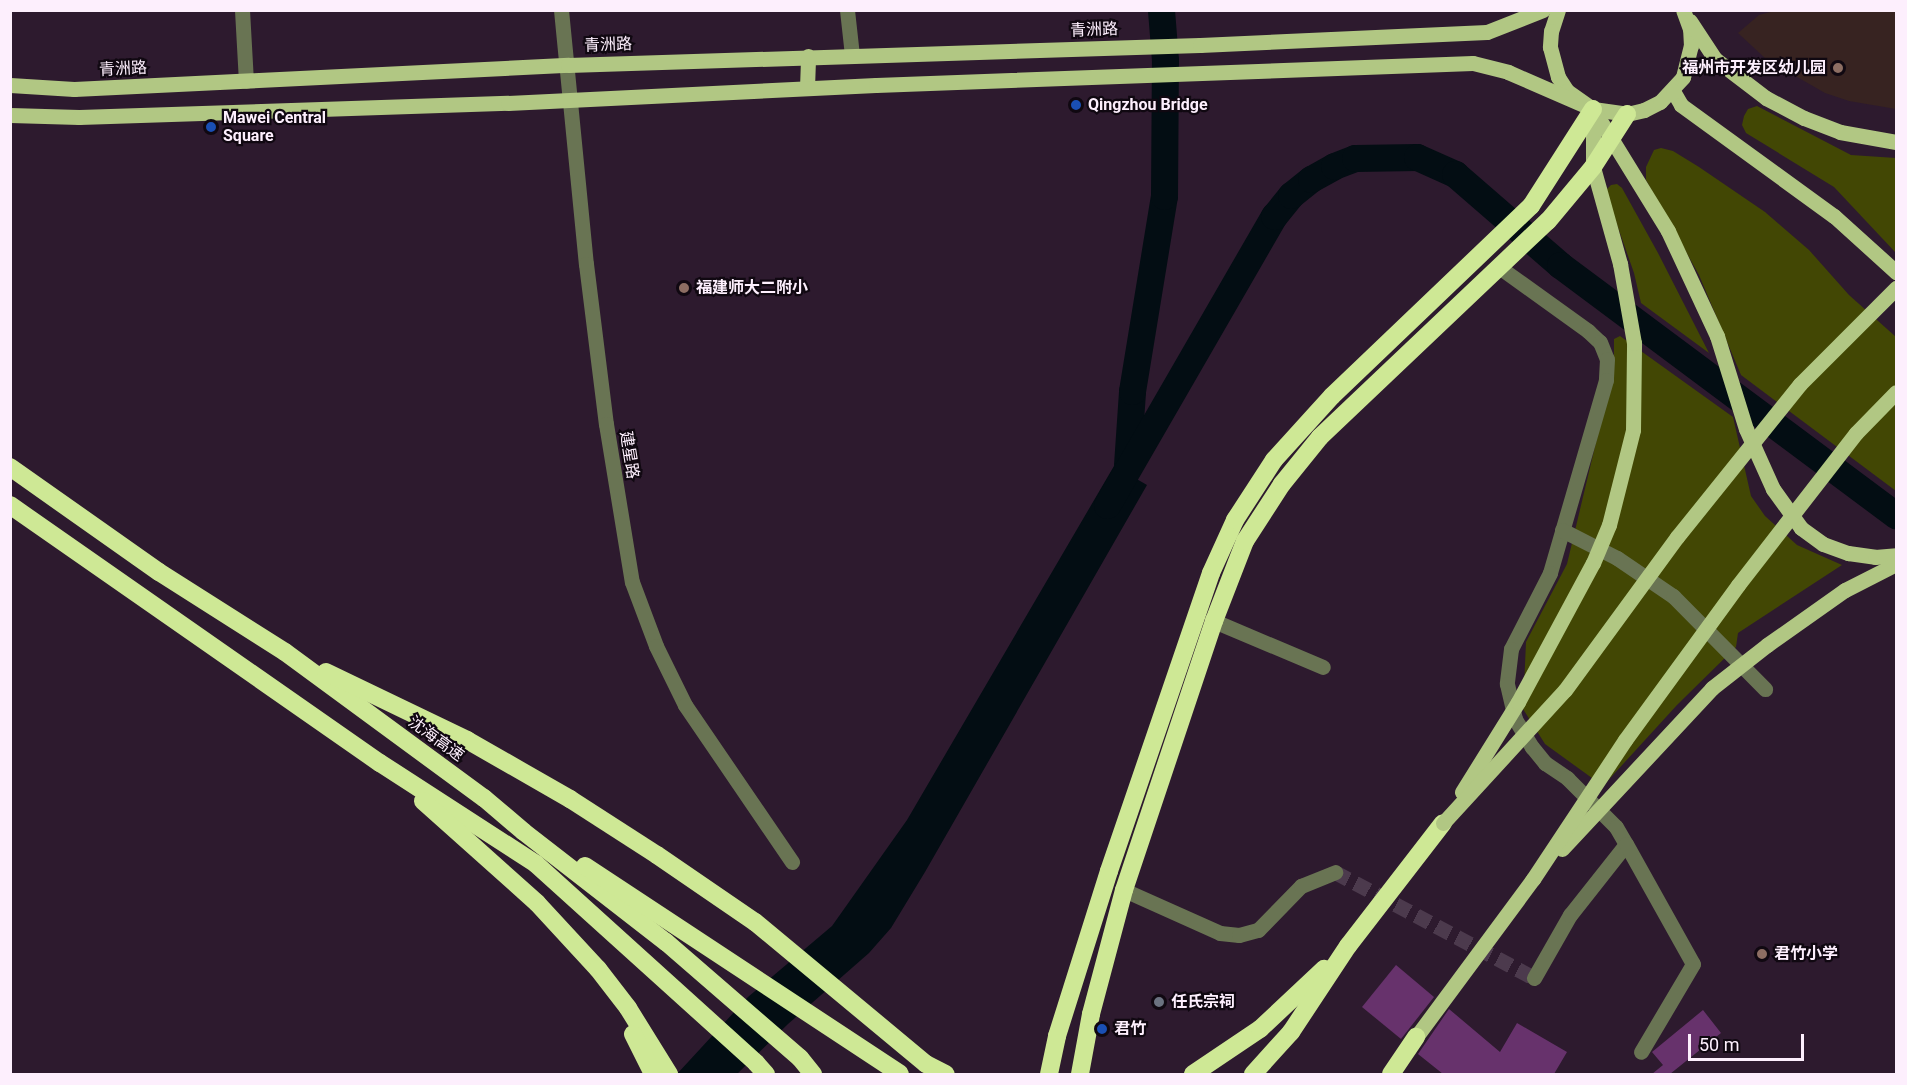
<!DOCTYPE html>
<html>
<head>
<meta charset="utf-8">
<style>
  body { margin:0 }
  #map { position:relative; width:1907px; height:1085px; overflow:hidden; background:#2d1a2e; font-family:Roboto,"Noto Sans SC",sans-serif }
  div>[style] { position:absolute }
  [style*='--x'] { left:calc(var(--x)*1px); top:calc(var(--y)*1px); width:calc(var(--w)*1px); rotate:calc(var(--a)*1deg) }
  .education>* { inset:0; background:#372321 }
  .green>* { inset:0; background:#424704 }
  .water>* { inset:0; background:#030d13 }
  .river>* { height:27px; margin:-13.5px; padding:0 13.5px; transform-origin:13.5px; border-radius:13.5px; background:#030d13 }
  .building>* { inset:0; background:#67326c }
  .minor-tunnel>* { height:15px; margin-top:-7.5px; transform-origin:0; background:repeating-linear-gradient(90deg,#4c3a4d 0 15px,transparent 0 23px) }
  .minor>* { height:15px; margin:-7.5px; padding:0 7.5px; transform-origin:7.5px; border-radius:7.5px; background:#697453 }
  .major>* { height:15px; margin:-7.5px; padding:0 7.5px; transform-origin:7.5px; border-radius:7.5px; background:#b1c783 }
  .highway>* { height:18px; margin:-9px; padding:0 9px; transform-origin:9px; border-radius:9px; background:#cee895 }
  .major-bridge>* { height:15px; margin:-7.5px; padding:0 7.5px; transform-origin:7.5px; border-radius:7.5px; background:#b1c783 }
  .dots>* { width:16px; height:16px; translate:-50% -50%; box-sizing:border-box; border:3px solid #100811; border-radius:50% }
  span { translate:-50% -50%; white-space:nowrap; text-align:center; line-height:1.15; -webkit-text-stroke:4.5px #100811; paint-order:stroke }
  .street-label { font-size:16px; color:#fdeffd }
  .poi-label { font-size:16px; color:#fdeffd; font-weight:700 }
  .right { translate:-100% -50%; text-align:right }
  .left { translate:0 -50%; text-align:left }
  .frame { position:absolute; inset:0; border:12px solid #fdeffd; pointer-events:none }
  .scale { position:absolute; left:1688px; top:1034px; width:116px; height:27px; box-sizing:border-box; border:3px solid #fdeffd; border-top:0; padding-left:8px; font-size:18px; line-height:21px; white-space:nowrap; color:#fdeffd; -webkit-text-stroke:4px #100811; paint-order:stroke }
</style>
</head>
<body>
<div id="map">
  <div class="education">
    <div style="clip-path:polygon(1778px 10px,1896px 11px,1896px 109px,1849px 101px,1825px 93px,1766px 59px,1738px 33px,1759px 15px)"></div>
  </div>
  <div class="green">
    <div style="clip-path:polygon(1757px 106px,1851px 155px,1896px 158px,1896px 253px,1834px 187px,1746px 133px,1742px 125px,1744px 116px,1748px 109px)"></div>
    <div style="clip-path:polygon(1661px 148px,1673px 151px,1699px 167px,1765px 212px,1809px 250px,1849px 295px,1896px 337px,1896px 491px,1741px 375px,1699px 275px,1646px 180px,1646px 167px,1654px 150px)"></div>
    <div style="clip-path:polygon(1617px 184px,1622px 188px,1658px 253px,1709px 353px,1641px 303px,1634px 273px,1607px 196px,1607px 189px,1611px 185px)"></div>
    <div style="clip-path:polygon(1620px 336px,1733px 417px,1751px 496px,1765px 516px,1797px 545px,1842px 565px,1738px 633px,1736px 647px,1677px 705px,1603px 786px,1545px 744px,1523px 709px,1526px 642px,1567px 564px,1614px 367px,1614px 339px)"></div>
  </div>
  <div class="water">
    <div style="clip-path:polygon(1114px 466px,1147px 485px,925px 872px,891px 928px,869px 953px,788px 1024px,737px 1074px,677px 1074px,748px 997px,832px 926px,907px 820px)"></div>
  </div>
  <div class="river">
    <div style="--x:1127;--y:465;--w:74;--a:-86.1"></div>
    <div style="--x:1132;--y:391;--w:198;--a:-80.7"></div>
    <div style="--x:1164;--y:196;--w:136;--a:-89.6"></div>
    <div style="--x:1165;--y:60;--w:50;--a:-94.6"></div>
    <div style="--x:1107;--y:505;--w:334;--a:-60"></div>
    <div style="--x:1274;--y:216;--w:27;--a:-51"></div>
    <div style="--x:1291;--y:195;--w:26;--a:-39"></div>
    <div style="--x:1311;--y:179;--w:26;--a:-29"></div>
    <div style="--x:1334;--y:166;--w:22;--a:-21"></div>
    <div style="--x:1355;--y:158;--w:62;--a:-0.9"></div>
    <div style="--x:1417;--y:157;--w:42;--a:24.1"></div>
    <div style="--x:1455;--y:174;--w:139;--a:40.9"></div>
    <div style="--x:1560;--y:265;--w:419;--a:36.7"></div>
  </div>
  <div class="building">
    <div style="clip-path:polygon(1396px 965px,1434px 997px,1401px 1039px,1362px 1007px)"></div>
    <div style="clip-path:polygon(1449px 1009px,1500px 1052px,1517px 1023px,1567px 1052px,1554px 1074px,1443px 1074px,1418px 1054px)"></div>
    <div style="clip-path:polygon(1703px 1010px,1721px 1033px,1670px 1074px,1652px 1074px,1663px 1065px,1652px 1052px)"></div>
  </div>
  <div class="minor-tunnel">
    <div style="--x:1335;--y:872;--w:225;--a:28"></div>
  </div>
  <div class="minor">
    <div style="--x:242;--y:10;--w:71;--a:86.8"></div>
    <div style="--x:561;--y:10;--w:255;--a:84.4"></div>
    <div style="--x:586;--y:264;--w:161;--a:82.9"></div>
    <div style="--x:606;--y:424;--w:160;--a:80.7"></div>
    <div style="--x:632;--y:582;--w:68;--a:69.4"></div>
    <div style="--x:656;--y:646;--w:66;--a:63.8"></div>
    <div style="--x:685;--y:705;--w:190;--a:55.7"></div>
    <div style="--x:847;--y:10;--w:45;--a:83.7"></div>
    <div style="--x:1499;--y:267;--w:110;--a:35.7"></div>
    <div style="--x:1588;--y:331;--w:16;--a:43"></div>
    <div style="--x:1600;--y:342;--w:18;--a:68"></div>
    <div style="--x:1607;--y:359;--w:21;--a:93"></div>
    <div style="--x:1606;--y:380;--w:201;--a:106.2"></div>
    <div style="--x:1550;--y:573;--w:85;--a:117.2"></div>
    <div style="--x:1511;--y:649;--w:35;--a:97"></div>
    <div style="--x:1507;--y:684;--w:36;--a:77"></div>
    <div style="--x:1515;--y:719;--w:33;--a:59"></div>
    <div style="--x:1532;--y:747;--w:21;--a:51"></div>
    <div style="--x:1545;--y:763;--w:27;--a:34"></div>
    <div style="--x:1567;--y:778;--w:69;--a:45"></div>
    <div style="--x:1616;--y:827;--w:20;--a:60"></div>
    <div style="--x:1562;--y:530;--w:62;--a:27"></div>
    <div style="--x:1617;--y:558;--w:68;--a:34.2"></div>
    <div style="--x:1673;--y:596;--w:131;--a:45.3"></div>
    <div style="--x:1214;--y:621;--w:118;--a:22.9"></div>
    <div style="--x:1124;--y:890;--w:105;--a:24.1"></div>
    <div style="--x:1220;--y:933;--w:19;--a:6"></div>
    <div style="--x:1239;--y:935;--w:20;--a:-15"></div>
    <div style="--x:1258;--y:930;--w:62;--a:-45.7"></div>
    <div style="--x:1301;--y:886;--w:37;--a:-22"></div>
    <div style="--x:1534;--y:978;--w:73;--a:-60.3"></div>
    <div style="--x:1570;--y:915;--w:90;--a:-51.7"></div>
    <div style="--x:1626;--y:844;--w:137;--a:60.8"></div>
    <div style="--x:1693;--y:964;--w:102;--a:120.6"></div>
  </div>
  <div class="major">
    <div style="--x:1558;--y:10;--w:22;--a:108"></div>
    <div style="--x:1551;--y:31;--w:16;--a:94"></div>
    <div style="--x:1550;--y:47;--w:31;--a:75"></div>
    <div style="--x:1558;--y:77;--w:17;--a:57"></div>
    <div style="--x:1567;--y:91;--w:32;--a:35"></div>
    <div style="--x:1593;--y:109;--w:34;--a:8"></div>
    <div style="--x:1627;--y:114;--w:17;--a:-13"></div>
    <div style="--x:1644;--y:110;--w:18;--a:-27"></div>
    <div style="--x:1660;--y:102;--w:34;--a:-47"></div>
    <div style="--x:1683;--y:77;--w:32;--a:-76"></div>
    <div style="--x:1691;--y:46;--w:17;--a:-93"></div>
    <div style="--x:1690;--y:29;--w:20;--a:-110"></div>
    <div style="--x:1690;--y:21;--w:45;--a:56.7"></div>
    <div style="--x:1715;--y:59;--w:64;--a:37.4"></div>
    <div style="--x:1766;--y:98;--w:43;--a:27.8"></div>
    <div style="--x:1804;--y:118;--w:39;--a:21"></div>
    <div style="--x:1840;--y:132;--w:57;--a:10.1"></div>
    <div style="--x:10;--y:85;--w:64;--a:3.6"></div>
    <div style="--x:74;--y:89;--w:495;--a:-2.8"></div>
    <div style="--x:568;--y:65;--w:632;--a:-1.81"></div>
    <div style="--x:1200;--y:45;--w:287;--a:-2.6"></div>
    <div style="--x:1487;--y:32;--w:60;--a:-21.4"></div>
    <div style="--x:807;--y:88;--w:32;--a:-88"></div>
    <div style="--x:1673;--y:91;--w:16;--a:60"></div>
    <div style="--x:1681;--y:105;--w:189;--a:36"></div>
    <div style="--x:1834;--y:216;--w:84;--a:42.1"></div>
    <div style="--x:1593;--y:109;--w:143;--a:58.4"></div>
    <div style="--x:1668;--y:231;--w:116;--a:65"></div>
    <div style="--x:1717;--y:336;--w:97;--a:72.7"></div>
    <div style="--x:1746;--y:429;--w:66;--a:65.8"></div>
    <div style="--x:1773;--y:489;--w:48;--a:54.3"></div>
    <div style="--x:1801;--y:528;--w:27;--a:36"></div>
    <div style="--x:1823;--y:544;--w:27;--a:20"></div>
    <div style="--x:1848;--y:553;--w:27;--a:8"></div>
    <div style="--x:1875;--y:557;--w:21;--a:-5"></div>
    <div style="--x:1593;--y:109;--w:58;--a:90"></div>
    <div style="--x:1593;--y:167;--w:101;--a:74.4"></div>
    <div style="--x:10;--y:115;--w:69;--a:1.7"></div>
    <div style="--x:79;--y:117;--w:429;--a:-1.9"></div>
    <div style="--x:508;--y:103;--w:368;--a:-2.8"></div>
    <div style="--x:876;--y:85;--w:597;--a:-2.11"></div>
    <div style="--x:1473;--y:63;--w:36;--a:14"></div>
    <div style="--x:1508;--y:72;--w:93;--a:23.5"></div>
    <div style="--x:1767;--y:645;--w:95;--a:-35.2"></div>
    <div style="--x:1845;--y:590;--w:57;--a:-27"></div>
    <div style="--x:1416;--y:1037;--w:197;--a:-53.5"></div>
  </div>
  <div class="highway">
    <div style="--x:10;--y:467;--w:182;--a:35.2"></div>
    <div style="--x:159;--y:572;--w:149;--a:32.4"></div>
    <div style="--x:285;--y:652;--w:247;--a:36.3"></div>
    <div style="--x:484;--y:798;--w:52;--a:40.4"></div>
    <div style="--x:524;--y:832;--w:180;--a:37.8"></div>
    <div style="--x:666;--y:942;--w:177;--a:40.9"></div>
    <div style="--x:800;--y:1058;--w:21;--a:51"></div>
    <div style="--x:10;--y:505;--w:451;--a:34.9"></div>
    <div style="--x:380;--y:763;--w:186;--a:32.9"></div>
    <div style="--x:536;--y:864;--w:297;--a:42.1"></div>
    <div style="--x:756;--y:1063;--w:15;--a:48"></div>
    <div style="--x:326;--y:672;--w:157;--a:25.7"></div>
    <div style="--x:467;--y:740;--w:119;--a:29.8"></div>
    <div style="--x:570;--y:799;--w:103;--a:32.8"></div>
    <div style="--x:657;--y:855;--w:119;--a:34.4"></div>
    <div style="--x:755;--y:922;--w:222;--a:39.7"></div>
    <div style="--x:926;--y:1064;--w:22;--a:27"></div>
    <div style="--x:423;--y:801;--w:153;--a:41.8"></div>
    <div style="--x:537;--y:903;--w:90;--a:47.3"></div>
    <div style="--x:598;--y:969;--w:49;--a:52.4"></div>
    <div style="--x:628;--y:1008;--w:78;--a:58.2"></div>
    <div style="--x:585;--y:866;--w:377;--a:33.4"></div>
    <div style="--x:633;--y:1034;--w:45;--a:63.4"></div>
    <div style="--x:1049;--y:1074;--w:39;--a:-78"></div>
    <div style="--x:1057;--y:1036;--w:173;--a:-72.5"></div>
    <div style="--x:1109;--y:871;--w:315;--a:-71.1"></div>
    <div style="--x:1211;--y:573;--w:58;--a:-65.6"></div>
    <div style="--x:1235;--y:520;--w:72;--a:-57"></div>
    <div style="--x:1274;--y:460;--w:86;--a:-47.8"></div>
    <div style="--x:1332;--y:396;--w:275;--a:-43.7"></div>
    <div style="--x:1531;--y:206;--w:115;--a:-57.4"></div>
    <div style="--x:1080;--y:1074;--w:61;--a:-79.6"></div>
    <div style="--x:1091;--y:1014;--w:128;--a:-75.1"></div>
    <div style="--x:1124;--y:890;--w:284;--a:-71.5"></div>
    <div style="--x:1214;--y:621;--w:86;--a:-68.8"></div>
    <div style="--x:1245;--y:541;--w:68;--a:-57"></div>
    <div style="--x:1282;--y:484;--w:60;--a:-51"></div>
    <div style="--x:1320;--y:437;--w:314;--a:-43.5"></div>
    <div style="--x:1548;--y:221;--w:70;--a:-50.2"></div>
    <div style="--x:1593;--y:167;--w:63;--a:-57.3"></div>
    <div style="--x:1193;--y:1074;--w:81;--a:-33.9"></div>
    <div style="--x:1260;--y:1029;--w:88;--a:-43.2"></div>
    <div style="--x:1253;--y:1074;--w:57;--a:-47.9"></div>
    <div style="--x:1291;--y:1032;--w:103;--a:-56.5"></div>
    <div style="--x:1348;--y:946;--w:155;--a:-52.3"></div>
    <div style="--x:1391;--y:1074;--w:45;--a:-56"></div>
  </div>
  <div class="major-bridge">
    <div style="--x:1462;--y:792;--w:106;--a:-58.1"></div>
    <div style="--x:1518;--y:702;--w:158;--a:-61.7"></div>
    <div style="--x:1593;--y:563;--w:41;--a:-67.2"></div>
    <div style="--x:1609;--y:525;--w:98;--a:-75.8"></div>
    <div style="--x:1633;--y:430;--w:87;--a:-89.3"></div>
    <div style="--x:1634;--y:343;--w:80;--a:-100"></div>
    <div style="--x:1443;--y:823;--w:180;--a:-47.5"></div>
    <div style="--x:1565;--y:690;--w:190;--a:-53.8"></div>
    <div style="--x:1677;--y:537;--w:196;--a:-51.2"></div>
    <div style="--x:1800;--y:384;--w:136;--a:-45"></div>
    <div style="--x:1562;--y:849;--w:220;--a:-47"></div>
    <div style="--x:1712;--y:688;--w:70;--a:-38"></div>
    <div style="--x:1533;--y:879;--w:167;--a:-56.5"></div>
    <div style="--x:1625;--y:740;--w:192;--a:-53.9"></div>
    <div style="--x:1738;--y:585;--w:192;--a:-52.2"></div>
    <div style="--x:1856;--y:433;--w:57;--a:-45.7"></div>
  </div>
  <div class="dots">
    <div style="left:1838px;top:68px;background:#8d6e63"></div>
    <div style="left:1076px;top:105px;background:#1a4fb4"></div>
    <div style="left:211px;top:127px;background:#1a4fb4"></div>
    <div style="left:684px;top:288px;background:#8d6e63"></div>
    <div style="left:1762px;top:954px;background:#8d6e63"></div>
    <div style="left:1159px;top:1002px;background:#6b7280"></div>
    <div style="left:1102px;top:1029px;background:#1a4fb4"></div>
  </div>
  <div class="street-label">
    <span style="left:1094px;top:30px;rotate:-2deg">青洲路</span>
    <span style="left:608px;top:45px;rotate:-2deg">青洲路</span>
    <span style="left:123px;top:69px;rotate:-3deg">青洲路</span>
    <span style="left:629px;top:455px;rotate:81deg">建星路</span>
    <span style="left:436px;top:739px;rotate:36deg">沈海高速</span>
  </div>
  <div class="poi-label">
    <span class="right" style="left:1826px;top:68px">福州市开发区幼儿园</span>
    <span class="left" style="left:1088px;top:105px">Qingzhou Bridge</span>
    <span class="left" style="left:223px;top:127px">Mawei Central<br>Square</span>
    <span class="left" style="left:696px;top:288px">福建师大二附小</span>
    <span class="left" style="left:1774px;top:954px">君竹小学</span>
    <span class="left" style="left:1171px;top:1002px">任氏宗祠</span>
    <span class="left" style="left:1114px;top:1029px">君竹</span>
  </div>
  <div class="frame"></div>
  <div class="scale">50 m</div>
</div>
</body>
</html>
